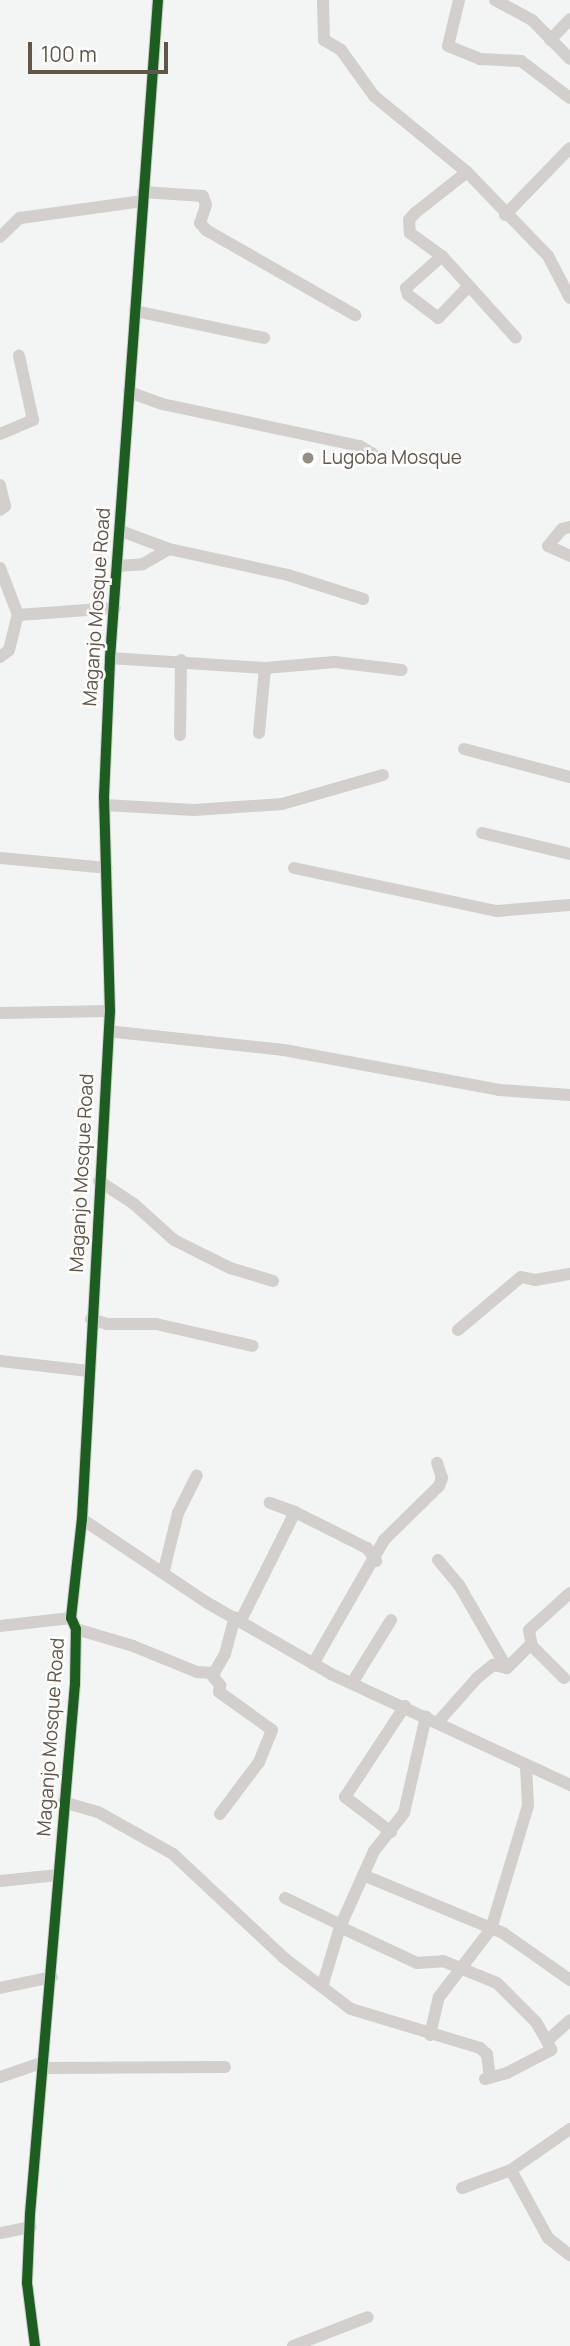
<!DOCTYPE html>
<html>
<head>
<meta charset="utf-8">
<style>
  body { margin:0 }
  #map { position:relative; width:570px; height:2346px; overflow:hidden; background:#f3f4f4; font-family:Manrope,sans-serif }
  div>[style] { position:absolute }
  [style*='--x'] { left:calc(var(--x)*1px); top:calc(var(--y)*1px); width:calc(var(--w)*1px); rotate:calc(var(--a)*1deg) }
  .minor>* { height:12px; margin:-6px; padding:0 6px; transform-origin:6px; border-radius:6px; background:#d2cfcd }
  .cycleway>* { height:10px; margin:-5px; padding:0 5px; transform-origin:5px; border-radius:5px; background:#1b5e20 }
  .dots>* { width:19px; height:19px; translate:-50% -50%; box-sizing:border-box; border:4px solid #fff; border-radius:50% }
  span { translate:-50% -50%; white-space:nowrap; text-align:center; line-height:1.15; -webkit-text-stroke:5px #fff; paint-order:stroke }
  .poi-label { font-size:19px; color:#615749 }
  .left { translate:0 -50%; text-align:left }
  .street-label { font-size:19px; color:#615749 }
  .scale { position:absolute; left:28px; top:42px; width:140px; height:32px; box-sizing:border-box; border:4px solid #615749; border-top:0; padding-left:9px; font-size:21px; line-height:24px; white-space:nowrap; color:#615749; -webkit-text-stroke:5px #fff; paint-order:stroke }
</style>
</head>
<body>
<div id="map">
  <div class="minor">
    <div style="--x:323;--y:0;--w:40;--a:88.6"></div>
    <div style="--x:324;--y:40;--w:20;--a:30"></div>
    <div style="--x:341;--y:50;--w:57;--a:54.3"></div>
    <div style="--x:374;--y:96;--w:120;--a:39.3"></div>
    <div style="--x:467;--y:172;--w:117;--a:46"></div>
    <div style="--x:548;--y:256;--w:47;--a:62.4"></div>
    <div style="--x:459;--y:0;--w:47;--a:103.4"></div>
    <div style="--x:448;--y:46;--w:35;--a:22"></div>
    <div style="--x:480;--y:59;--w:41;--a:2.8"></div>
    <div style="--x:521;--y:61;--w:61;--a:37.1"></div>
    <div style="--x:495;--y:0;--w:42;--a:28.4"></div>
    <div style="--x:532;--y:20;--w:54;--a:45.7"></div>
    <div style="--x:550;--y:40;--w:29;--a:-46"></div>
    <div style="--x:467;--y:172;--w:66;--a:141.7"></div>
    <div style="--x:415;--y:213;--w:9;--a:131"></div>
    <div style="--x:409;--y:220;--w:13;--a:86"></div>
    <div style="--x:410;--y:233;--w:39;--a:36"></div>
    <div style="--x:442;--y:256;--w:110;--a:47.9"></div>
    <div style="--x:143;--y:192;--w:60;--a:3.8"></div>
    <div style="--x:203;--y:196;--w:9;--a:72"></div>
    <div style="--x:206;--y:205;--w:19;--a:108"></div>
    <div style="--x:200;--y:223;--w:9;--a:49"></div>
    <div style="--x:206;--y:230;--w:172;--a:29.7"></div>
    <div style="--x:505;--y:215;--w:93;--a:-45.9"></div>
    <div style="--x:0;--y:237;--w:28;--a:-44"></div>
    <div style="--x:20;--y:218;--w:124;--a:-7.9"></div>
    <div style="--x:442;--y:256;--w:48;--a:138.4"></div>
    <div style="--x:406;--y:288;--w:7;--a:74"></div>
    <div style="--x:408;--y:295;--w:38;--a:37"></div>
    <div style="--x:438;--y:318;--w:42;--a:-46"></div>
    <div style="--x:135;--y:311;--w:132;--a:11.8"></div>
    <div style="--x:129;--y:392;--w:35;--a:20"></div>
    <div style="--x:162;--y:404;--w:202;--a:12"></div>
    <div style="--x:360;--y:446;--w:15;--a:32"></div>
    <div style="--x:0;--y:434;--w:36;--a:-23"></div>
    <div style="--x:33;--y:420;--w:66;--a:-102.3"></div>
    <div style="--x:0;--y:485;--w:22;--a:77"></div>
    <div style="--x:5;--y:506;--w:6;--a:141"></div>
    <div style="--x:570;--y:527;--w:8;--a:166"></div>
    <div style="--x:562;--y:529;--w:22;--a:129"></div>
    <div style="--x:548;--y:546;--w:24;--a:24"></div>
    <div style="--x:121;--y:531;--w:51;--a:20.6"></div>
    <div style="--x:169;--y:549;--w:122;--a:12.3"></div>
    <div style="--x:288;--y:575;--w:79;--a:17.7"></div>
    <div style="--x:117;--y:566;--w:26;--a:-4"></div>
    <div style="--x:143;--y:564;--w:30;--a:-30"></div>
    <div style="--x:0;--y:568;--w:50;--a:69"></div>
    <div style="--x:0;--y:657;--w:11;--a:-38"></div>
    <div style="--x:9;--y:650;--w:36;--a:-76"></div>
    <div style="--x:18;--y:615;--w:97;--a:-4.1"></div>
    <div style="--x:110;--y:658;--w:155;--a:3.7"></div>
    <div style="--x:265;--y:668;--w:70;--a:-4.9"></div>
    <div style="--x:335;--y:662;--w:67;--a:6.8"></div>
    <div style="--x:259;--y:733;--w:65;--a:-84.7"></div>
    <div style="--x:180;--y:735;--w:75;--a:-89.2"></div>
    <div style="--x:464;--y:749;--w:110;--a:14.8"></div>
    <div style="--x:104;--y:805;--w:90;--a:3.2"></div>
    <div style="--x:194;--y:810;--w:88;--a:-3.9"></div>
    <div style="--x:282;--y:804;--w:105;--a:-16"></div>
    <div style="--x:482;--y:833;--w:90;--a:13.4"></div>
    <div style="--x:0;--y:858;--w:107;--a:5.3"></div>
    <div style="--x:294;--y:868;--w:208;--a:12"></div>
    <div style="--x:497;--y:911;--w:73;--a:-4.7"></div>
    <div style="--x:0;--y:1013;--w:110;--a:-1"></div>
    <div style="--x:116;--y:1032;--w:169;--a:6.1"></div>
    <div style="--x:284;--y:1050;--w:219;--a:10.5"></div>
    <div style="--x:499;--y:1090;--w:71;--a:4"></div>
    <div style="--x:99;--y:1181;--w:42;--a:33.3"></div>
    <div style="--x:134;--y:1204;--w:54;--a:42"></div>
    <div style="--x:174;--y:1240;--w:63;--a:26.6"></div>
    <div style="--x:230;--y:1268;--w:45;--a:16.8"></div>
    <div style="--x:91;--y:1319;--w:17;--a:17"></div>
    <div style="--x:107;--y:1324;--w:49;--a:0"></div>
    <div style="--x:156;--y:1324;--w:99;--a:12.8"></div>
    <div style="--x:458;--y:1330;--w:82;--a:-40.1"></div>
    <div style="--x:521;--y:1277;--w:14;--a:12"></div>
    <div style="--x:535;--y:1280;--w:36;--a:-10"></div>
    <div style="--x:0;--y:1361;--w:89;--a:6.5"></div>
    <div style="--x:295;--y:1512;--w:80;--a:26.6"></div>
    <div style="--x:367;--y:1548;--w:16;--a:55"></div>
    <div style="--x:82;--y:1519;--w:149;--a:33.8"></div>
    <div style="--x:206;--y:1602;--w:144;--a:29.9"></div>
    <div style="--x:331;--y:1674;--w:264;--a:24.9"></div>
    <div style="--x:438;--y:1560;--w:33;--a:50"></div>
    <div style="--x:459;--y:1585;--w:96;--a:60"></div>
    <div style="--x:164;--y:1570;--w:59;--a:-76.2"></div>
    <div style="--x:178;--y:1513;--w:42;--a:-63.4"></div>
    <div style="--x:241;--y:1620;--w:121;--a:-63.4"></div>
    <div style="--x:295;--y:1512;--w:27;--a:-160"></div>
    <div style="--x:0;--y:1626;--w:71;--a:-6.4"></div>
    <div style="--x:76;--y:1629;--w:59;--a:16.6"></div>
    <div style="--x:133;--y:1646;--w:69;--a:22.1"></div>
    <div style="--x:197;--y:1672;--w:17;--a:3"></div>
    <div style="--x:214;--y:1673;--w:22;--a:-60"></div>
    <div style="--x:225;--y:1654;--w:38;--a:-75"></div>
    <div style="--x:313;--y:1664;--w:143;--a:-60.2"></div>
    <div style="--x:384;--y:1540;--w:77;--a:-44.5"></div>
    <div style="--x:439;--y:1486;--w:9;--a:-69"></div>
    <div style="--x:442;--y:1478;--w:16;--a:-108"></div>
    <div style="--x:210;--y:1673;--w:16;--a:50"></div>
    <div style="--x:220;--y:1685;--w:7;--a:98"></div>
    <div style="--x:219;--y:1692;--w:65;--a:35.6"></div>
    <div style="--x:272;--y:1730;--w:35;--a:112"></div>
    <div style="--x:259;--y:1762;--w:65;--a:126.9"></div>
    <div style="--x:564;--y:1678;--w:45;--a:-135"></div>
    <div style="--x:532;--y:1646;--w:16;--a:-101"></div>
    <div style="--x:529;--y:1630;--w:55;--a:-42.1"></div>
    <div style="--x:352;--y:1683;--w:74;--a:-58.2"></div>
    <div style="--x:438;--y:1722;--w:59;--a:-48.4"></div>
    <div style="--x:477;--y:1678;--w:21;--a:-39"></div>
    <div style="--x:493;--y:1665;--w:14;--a:12"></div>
    <div style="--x:507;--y:1668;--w:34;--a:-45"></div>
    <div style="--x:63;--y:1802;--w:36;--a:16"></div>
    <div style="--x:98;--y:1812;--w:86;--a:29.2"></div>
    <div style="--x:173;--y:1854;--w:152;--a:43.1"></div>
    <div style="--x:284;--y:1958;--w:84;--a:37.3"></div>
    <div style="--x:351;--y:2009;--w:135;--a:16.8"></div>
    <div style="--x:480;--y:2048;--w:9;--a:41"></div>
    <div style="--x:487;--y:2054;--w:24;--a:83"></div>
    <div style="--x:391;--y:1832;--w:58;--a:-142.7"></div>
    <div style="--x:345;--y:1797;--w:109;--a:-56.6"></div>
    <div style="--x:363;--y:1875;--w:152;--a:22.5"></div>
    <div style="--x:503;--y:1933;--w:82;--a:35"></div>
    <div style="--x:0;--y:1881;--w:58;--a:-5.9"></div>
    <div style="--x:285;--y:1898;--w:62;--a:25.7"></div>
    <div style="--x:340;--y:1927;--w:85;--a:25.1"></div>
    <div style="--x:417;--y:1963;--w:26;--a:-4"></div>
    <div style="--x:443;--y:1961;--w:58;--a:22.2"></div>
    <div style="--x:497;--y:1983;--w:55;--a:45"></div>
    <div style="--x:536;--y:2022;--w:22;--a:60"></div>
    <div style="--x:322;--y:1987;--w:63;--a:-73.3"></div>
    <div style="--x:340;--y:1927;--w:83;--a:-65.9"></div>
    <div style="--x:374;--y:1851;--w:48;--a:-51.7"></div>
    <div style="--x:404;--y:1813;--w:99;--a:-77.2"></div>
    <div style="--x:0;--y:1988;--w:53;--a:-11.9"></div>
    <div style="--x:430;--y:2035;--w:39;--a:-77"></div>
    <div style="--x:439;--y:1997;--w:86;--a:-52.6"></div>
    <div style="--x:491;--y:1929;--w:128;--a:-73.3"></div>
    <div style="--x:528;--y:1806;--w:41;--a:-92.8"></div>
    <div style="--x:43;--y:2068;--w:182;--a:-0.3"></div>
    <div style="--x:0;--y:2077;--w:46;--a:-18.8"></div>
    <div style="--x:485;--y:2079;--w:23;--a:-15"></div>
    <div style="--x:507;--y:2073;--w:50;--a:-27.6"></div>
    <div style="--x:551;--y:2050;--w:10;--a:-114"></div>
    <div style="--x:547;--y:2041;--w:31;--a:-42"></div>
    <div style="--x:511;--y:2170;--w:77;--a:61.4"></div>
    <div style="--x:548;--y:2238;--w:28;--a:38"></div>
    <div style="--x:462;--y:2188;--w:52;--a:-20.2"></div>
    <div style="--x:511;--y:2170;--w:72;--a:-34.8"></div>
    <div style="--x:0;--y:2233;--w:31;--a:-11"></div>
    <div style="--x:35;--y:2346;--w:64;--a:-97.2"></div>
    <div style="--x:27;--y:2283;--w:69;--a:-87.5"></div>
    <div style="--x:30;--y:2214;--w:532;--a:-85.15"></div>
    <div style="--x:75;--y:1684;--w:55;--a:-89"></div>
    <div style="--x:76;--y:1629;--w:12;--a:-114"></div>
    <div style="--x:71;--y:1618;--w:100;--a:-83.7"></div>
    <div style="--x:82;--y:1519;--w:509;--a:-86.85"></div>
    <div style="--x:110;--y:1011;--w:214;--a:-91.6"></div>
    <div style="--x:104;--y:797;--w:139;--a:-87.5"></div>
    <div style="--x:110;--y:658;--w:660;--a:-85.83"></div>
    <div style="--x:293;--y:2346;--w:80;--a:-21.1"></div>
  </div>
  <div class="cycleway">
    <div style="--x:35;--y:2346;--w:64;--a:-97.2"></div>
    <div style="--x:27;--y:2283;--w:69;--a:-87.5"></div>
    <div style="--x:30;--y:2214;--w:532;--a:-85.15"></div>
    <div style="--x:75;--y:1684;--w:55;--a:-89"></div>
    <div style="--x:76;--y:1629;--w:12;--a:-114"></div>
    <div style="--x:71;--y:1618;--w:100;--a:-83.7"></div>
    <div style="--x:82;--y:1519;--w:509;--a:-86.85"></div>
    <div style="--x:110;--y:1011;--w:214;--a:-91.6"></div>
    <div style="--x:104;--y:797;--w:139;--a:-87.5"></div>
    <div style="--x:110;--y:658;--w:660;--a:-85.83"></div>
  </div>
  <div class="dots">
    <div style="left:308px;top:458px;background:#948e85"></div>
  </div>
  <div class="poi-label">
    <span class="left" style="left:322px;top:458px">Lugoba Mosque</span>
  </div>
  <div class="street-label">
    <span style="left:97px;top:607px;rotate:-86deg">Maganjo Mosque Road</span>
    <span style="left:82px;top:1173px;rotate:-87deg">Maganjo Mosque Road</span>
    <span style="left:51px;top:1737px;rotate:-86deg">Maganjo Mosque Road</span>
  </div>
  <div class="scale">100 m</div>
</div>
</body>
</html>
